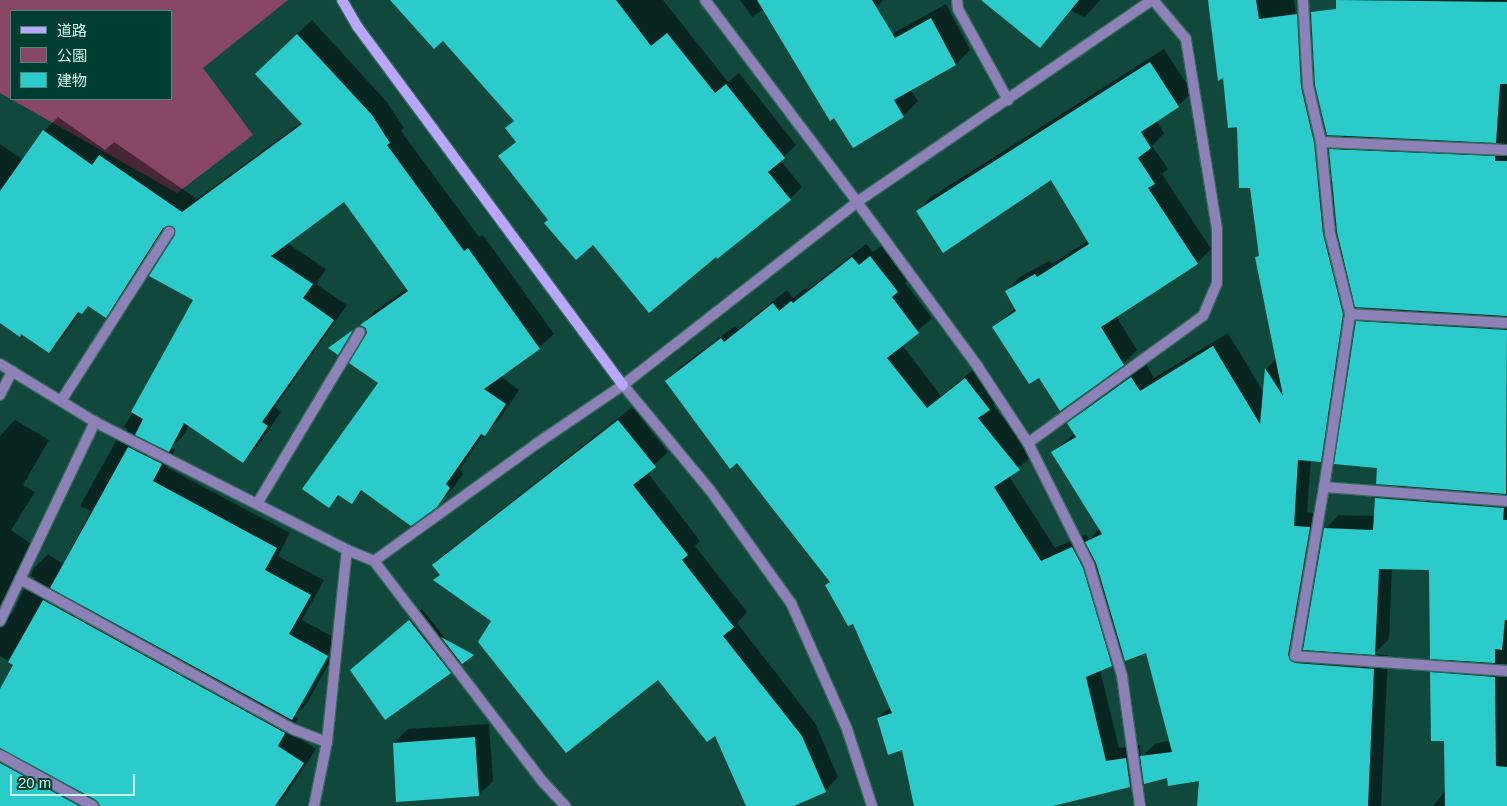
<!DOCTYPE html>
<html>
<head>
<meta charset="utf-8">
<style>
  body { margin:0 }
  #map { position:relative; width:1507px; height:806px; overflow:hidden; background:#10483b; font-family:Arial,"Noto Sans JP",sans-serif }
  div>[style] { position:absolute }
  [style*='--x'] { left:calc(var(--x)*1px); top:calc(var(--y)*1px); width:calc(var(--w)*1px); rotate:calc(var(--a)*1deg) }
  .green>* { inset:0; background:#884863 }
  .shadow>* { inset:0; background:#0007 }
  .building>* { inset:0; background:#2acbca }
  .roads { filter:drop-shadow(1px 0 #32685a) drop-shadow(-1px 0 #32685a) drop-shadow(0 1px #32685a) drop-shadow(0 -1px #32685a) }
  .street>* { height:10px; margin:-5px; padding:0 5px; transform-origin:5px; border-radius:5px; background:#8d81b8 }
  .secondary>* { height:10px; margin:-5px; padding:0 5px; transform-origin:5px; border-radius:5px; background:#bba6fe }
  span { translate:-50% -50%; white-space:nowrap; text-align:center; line-height:1.15; -webkit-text-stroke:5px #003d31; paint-order:stroke }
  .legend { position:absolute; left:10px; top:10px; width:162px; height:90px; box-sizing:border-box; background:#003d31; border:1px solid #51887b; margin:0; padding:6px 9px; list-style:none; font-size:15px; color:#cbf9ea }
  .legend li { display:flex; align-items:center; gap:10px; height:25px }
  .legend b { width:25px; border:1px solid #51887b }
  .scale { position:absolute; left:10px; top:774px; width:125px; height:22px; box-sizing:border-box; border:2px solid #cbf9ea; border-top:0; padding-left:6px; font-size:15px; line-height:18px; white-space:nowrap; color:#cbf9ea; -webkit-text-stroke:4px #003d31; paint-order:stroke }
</style>
</head>
<body>
<div id="map">
  <div class="green">
    <div style="clip-path:polygon(evenodd,0 0,288px 0,203px 68px,253px 135px,177px 193px,0 93px,0 0,11px 11px,171px 11px,171px 99px,11px 99px,11px 11px)"></div>
  </div>
  <div class="shadow">
    <div style="clip-path:polygon(540px 0,663px 0,728px 82px,739px 73px,796px 145px,780px 160px,802px 187px,790px 199px,593px 244px,549px 220px,500px 156px,517px 140px,507px 128px,515px 120px)"></div>
    <div style="clip-path:polygon(740px 0,883px 0,829px 69px,946px 4px,970px 50px,956px 64px,910px 89px,918px 101px,903px 116px,853px 147px,764px 9px,752px 17px)"></div>
    <div style="clip-path:polygon(1006px 0,1100px 0,1085px 17px,1071px 11px,1040px 47px)"></div>
    <div style="clip-path:polygon(evenodd,1209px 0,1294px 0,1318px 181px,1333px 181px,1330px 150px,1345px 135px,1330px 134px,1338px 0,1507px 0,1507px 806px,1433px 806px,1446px 790px,1445px 739px,1431px 673px,1446px 659px,1430px 569px,1392px 568px,1389px 639px,1374px 654px,1388px 655px,1381px 806px,1198px 806px,1201px 779px,1144px 772px,1130px 786px,1048px 806px,915px 806px,903px 749px,878px 718px,891px 706px,853px 622px,826px 585px,831px 580px,737px 461px,666px 381px,680px 367px,735px 326px,738px 329px,787px 290px,793px 298px,806px 288px,807px 290px,866px 244px,873px 252px,884px 244px,911px 278px,905px 283px,932px 318px,902px 345px,941px 396px,979px 365px,1003px 395px,993px 405px,1033px 455px,1009px 476px,1055px 548px,1086px 534px,1089px 540px,1100px 528px,1053px 452px,1075px 433px,1069px 423px,1083px 409px,1146px 364px,1154px 378px,1228px 333px,1264px 393px,1266px 369px,1277px 358px,1257px 257px,1260px 254px,1252px 186px,1238px 126px,1224px 76px,1209px 0,1356px 306px,1372px 307px,1357px 322px,1378px 467px,1391px 484px,1376px 498px,1375px 516px,1339px 515px,1325px 529px,1305px 648px,1302px 641px,1324px 514px,1307px 512px,1311px 460px,1320px 461px,1334px 447px,1356px 306px,1209px 0,1146px 652px,1170px 741px,1156px 743px,1141px 757px,1140px 745px,1119px 748px,1100px 670px,1111px 665px,1124px 653px,1146px 652px)"></div>
    <div style="clip-path:polygon(evenodd,312px 20px,386px 101px,404px 128px,401px 131px,479px 237px,483px 235px,554px 334px,539px 348px,500px 376px,519px 390px,499px 420px,484px 434px,460px 469px,463px 474px,451px 491px,436px 506px,363px 491px,352px 502px,340px 495px,329px 506px,379px 383px,367px 327px,362px 325px,375px 311px,408px 288px,345px 201px,287px 243px,326px 269px,316px 284px,347px 305px,275px 407px,281px 412px,257px 447px,242px 461px,189px 425px,183px 436px,171px 447px,175px 449px,166px 467px,290px 533px,278px 556px,324px 580px,302px 620px,341px 641px,306px 705px,294px 716px,298px 719px,290px 732px,316px 749px,286px 795px,275px 806px,0 806px,0 692px,15px 665px,0 656px,0 436px,15px 420px,49px 440px,23px 485px,35px 492px,11px 530px,34px 546px,8px 612px,12px 614px,24px 589px,35px 578px,31px 576px,34px 568px,48px 554px,63px 564px,91px 511px,80px 506px,116px 441px,128px 429px,124px 427px,195px 300px,176px 236px,176px 228px,170px 224px,120px 302px,106px 316px,89px 305px,80px 312px,63px 337px,49px 351px,22px 333px,0 322px,0 144px,23px 160px,44px 131px,58px 117px,105px 150px,114px 142px,197px 199px,302px 122px,271px 59px,312px 20px,330px 650px,332px 651px,303px 704px,300px 704px,330px 650px)"></div>
    <div style="clip-path:polygon(1164px 49px,1192px 92px,1178px 106px,1156px 120px,1164px 133px,1152px 146px,1168px 169px,1162px 174px,1211px 249px,1197px 263px,1116px 316px,1137px 350px,1123px 364px,1040px 376px,993px 327px,1016px 308px,1006px 291px,1020px 277px,1049px 261px,1052px 264px,1089px 240px,1052px 179px,917px 211px,931px 197px)"></div>
    <div style="clip-path:polygon(632px 407px,668px 452px,647px 472px,700px 541px,695px 546px,747px 612px,737px 623px,815px 723px,838px 777px,825px 791px,791px 806px,747px 806px,716px 734px,658px 678px,492px 621px,434px 580px,441px 574px,433px 565px,447px 552px)"></div>
    <div style="clip-path:polygon(422px 609px,462px 659px,450px 672px,351px 670px)"></div>
    <div style="clip-path:polygon(489px 724px,493px 781px,478px 795px,394px 743px,408px 729px)"></div>
  </div>
  <div class="building">
    <div style="clip-path:polygon(390px 0,616px 0,651px 46px,667px 33px,715px 93px,726px 84px,785px 158px,768px 172px,791px 200px,717px 259px,716px 257px,649px 313px,593px 245px,576px 260px,544px 223px,548px 220px,498px 156px,516px 142px,505px 128px,514px 121px,443px 41px,434px 49px)"></div>
    <div style="clip-path:polygon(757px 0,872px 0,895px 38px,931px 18px,956px 65px,894px 100px,904px 117px,853px 148px,834px 118px,830px 121px)"></div>
    <div style="clip-path:polygon(981px 0,1079px 0,1040px 48px)"></div>
    <div style="clip-path:polygon(1208px 0,1256px 0,1259px 19px,1297px 14px,1301px 87px,1314px 143px,1323px 234px,1343px 314px,1321px 462px,1298px 460px,1294px 526px,1310px 527px,1288px 655px,1291px 661px,1295px 663px,1374px 669px,1368px 806px,1197px 806px,1199px 781px,1168px 786px,1167px 778px,1144px 784px,1140px 756px,1172px 752px,1146px 653px,1125px 661px,1096px 563px,1085px 542px,1102px 534px,1051px 452px,1076px 437px,1067px 423px,1131px 377px,1140px 391px,1213px 346px,1260px 424px,1265px 368px,1283px 396px,1255px 257px,1259px 256px,1250px 188px,1239px 188px,1237px 127px,1228px 128px,1223px 78px,1218px 81px)"></div>
    <div style="clip-path:polygon(1336px 0,1507px 2px,1507px 84px,1500px 84px,1496px 143px,1327px 135px,1315px 85px,1311px 12px,1336px 9px)"></div>
    <div style="clip-path:polygon(297px 34px,372px 115px,390px 143px,387px 145px,464px 251px,468px 248px,540px 349px,484px 389px,506px 404px,485px 436px,481px 434px,446px 484px,450px 488px,437px 507px,411px 526px,361px 490px,352px 504px,338px 495px,329px 508px,302px 489px,378px 383px,349px 363px,367px 333px,366px 328px,360px 325px,408px 291px,344px 202px,271px 256px,313px 284px,303px 298px,334px 320px,262px 422px,268px 426px,243px 463px,184px 423px,169px 452px,135px 435px,143px 419px,131px 412px,193px 300px,149px 276px,175px 235px,175px 229px,172px 226px,163px 228px,106px 318px,88px 306px,82px 314px,78px 312px,49px 353px,21px 334px,20px 337px,0 323px,0 191px,43px 130px,92px 165px,99px 155px,182px 212px,302px 124px,255px 74px)"></div>
    <div style="clip-path:polygon(1150px 62px,1179px 107px,1141px 132px,1151px 148px,1138px 158px,1155px 184px,1148px 188px,1198px 264px,1101px 327px,1124px 365px,1060px 411px,1039px 378px,1029px 384px,992px 327px,1016px 311px,1005px 291px,1035px 274px,1037px 277px,1089px 244px,1051px 180px,943px 253px,916px 211px)"></div>
    <div style="clip-path:polygon(1329px 149px,1495px 156px,1495px 161px,1507px 161px,1507px 316px,1355px 307px,1337px 232px)"></div>
    <div style="clip-path:polygon(870px 256px,898px 292px,892px 297px,919px 333px,887px 358px,927px 408px,965px 378px,990px 410px,978px 418px,1020px 470px,994px 487px,1041px 561px,1072px 547px,1083px 568px,1112px 666px,1086px 677px,1106px 761px,1126px 758px,1130px 787px,1053px 806px,914px 806px,902px 750px,888px 755px,877px 718px,892px 713px,853px 624px,848px 626px,825px 585px,830px 582px,737px 463px,730px 469px,665px 381px,721px 338px,724px 342px,773px 303px,779px 311px,791px 301px,793px 303px,852px 257px,859px 265px)"></div>
    <div style="clip-path:polygon(1356px 321px,1507px 330px,1506px 494px,1376px 484px,1377px 468px,1334px 464px)"></div>
    <div style="clip-path:polygon(353px 330px,338px 355px,328px 348px)"></div>
    <div style="clip-path:polygon(618px 420px,656px 467px,633px 485px,688px 555px,682px 560px,734px 627px,723px 636px,802px 736px,826px 792px,794px 806px,746px 806px,715px 736px,707px 742px,658px 680px,566px 753px,478px 642px,491px 621px,433px 580px,440px 575px,432px 565px)"></div>
    <div style="clip-path:polygon(128px 447px,162px 464px,153px 481px,277px 548px,265px 570px,311px 595px,289px 634px,328px 656px,292px 720px,50px 588px)"></div>
    <div style="clip-path:polygon(1375px 498px,1504px 508px,1503px 520px,1507px 520px,1507px 620px,1505px 620px,1502px 650px,1495px 649px,1495px 663px,1430px 659px,1429px 570px,1379px 569px,1375px 655px,1303px 650px,1324px 528px,1373px 530px)"></div>
    <div style="clip-path:polygon(43px 600px,285px 733px,278px 746px,304px 763px,275px 806px,100px 806px,96px 800px,0 748px,0 689px,13px 665px,8px 662px)"></div>
    <div style="clip-path:polygon(409px 620px,451px 673px,385px 720px,350px 670px)"></div>
    <div style="clip-path:polygon(441px 637px,474px 655px,462px 664px)"></div>
    <div style="clip-path:polygon(1430px 672px,1495px 677px,1496px 766px,1507px 767px,1507px 806px,1445px 806px,1444px 741px,1431px 741px)"></div>
    <div style="clip-path:polygon(475px 737px,479px 796px,396px 802px,393px 743px)"></div>
    <div style="clip-path:polygon(0 763px,79px 806px,0 806px)"></div>
  </div>
  <div class="roads">
    <div class="street">
      <div style="--x:705;--y:0;--w:253;--a:53"></div>
      <div style="--x:857;--y:202;--w:205;--a:53.7"></div>
      <div style="--x:978;--y:367;--w:91;--a:56.7"></div>
      <div style="--x:1028;--y:443;--w:136;--a:63.4"></div>
      <div style="--x:1089;--y:565;--w:116;--a:73.4"></div>
      <div style="--x:1122;--y:676;--w:131;--a:82.1"></div>
      <div style="--x:957;--y:0;--w:9;--a:84"></div>
      <div style="--x:958;--y:9;--w:104;--a:61.2"></div>
      <div style="--x:1303;--y:0;--w:86;--a:86.7"></div>
      <div style="--x:1308;--y:86;--w:57;--a:76.9"></div>
      <div style="--x:1321;--y:142;--w:91;--a:84.4"></div>
      <div style="--x:1330;--y:233;--w:83;--a:76.1"></div>
      <div style="--x:1350;--y:314;--w:175;--a:98.5"></div>
      <div style="--x:1324;--y:487;--w:171;--a:99.7"></div>
      <div style="--x:1295;--y:656;--w:213;--a:4"></div>
      <div style="--x:1321;--y:142;--w:186;--a:2.5"></div>
      <div style="--x:1350;--y:314;--w:157;--a:3.3"></div>
      <div style="--x:0;--y:364;--w:111;--a:31.4"></div>
      <div style="--x:95;--y:422;--w:283;--a:26.9"></div>
      <div style="--x:347;--y:550;--w:29;--a:22"></div>
      <div style="--x:374;--y:561;--w:278;--a:52.6"></div>
      <div style="--x:543;--y:782;--w:33;--a:47"></div>
      <div style="--x:623;--y:385;--w:136;--a:50.4"></div>
      <div style="--x:710;--y:490;--w:139;--a:54.4"></div>
      <div style="--x:791;--y:603;--w:138;--a:66"></div>
      <div style="--x:847;--y:729;--w:81;--a:72"></div>
      <div style="--x:0;--y:395;--w:27;--a:-63"></div>
      <div style="--x:61;--y:401;--w:201;--a:-57.4"></div>
      <div style="--x:1028;--y:443;--w:216;--a:-36"></div>
      <div style="--x:1203;--y:316;--w:36;--a:-67"></div>
      <div style="--x:1217;--y:283;--w:54;--a:-90"></div>
      <div style="--x:1217;--y:229;--w:193;--a:-99.3"></div>
      <div style="--x:1186;--y:39;--w:51;--a:-130.2"></div>
      <div style="--x:1324;--y:487;--w:184;--a:4.4"></div>
      <div style="--x:257;--y:504;--w:200;--a:-59.1"></div>
      <div style="--x:374;--y:561;--w:200;--a:-35.8"></div>
      <div style="--x:536;--y:444;--w:105;--a:-34.1"></div>
      <div style="--x:623;--y:385;--w:297;--a:-38"></div>
      <div style="--x:857;--y:202;--w:358;--a:-34.4"></div>
      <div style="--x:20;--y:579;--w:314;--a:28.8"></div>
      <div style="--x:295;--y:730;--w:34;--a:21"></div>
      <div style="--x:0;--y:621;--w:221;--a:-64.5"></div>
      <div style="--x:0;--y:755;--w:106;--a:28.7"></div>
      <div style="--x:314;--y:806;--w:65;--a:-78.5"></div>
      <div style="--x:327;--y:742;--w:193;--a:-84.1"></div>
    </div>
    <div class="secondary">
      <div style="--x:342;--y:0;--w:30;--a:60"></div>
      <div style="--x:357;--y:26;--w:447;--a:53.5"></div>
    </div>
  </div>
  <ul class="legend">
  <li><b style="height:6px;background:#bba6fe"></b>道路</li>
  <li><b style="height:14px;background:#884863"></b>公園</li>
  <li><b style="height:14px;background:#2acbca"></b>建物</li>
  </ul>
  <div class="scale">20 m</div>
</div>
</body>
</html>
